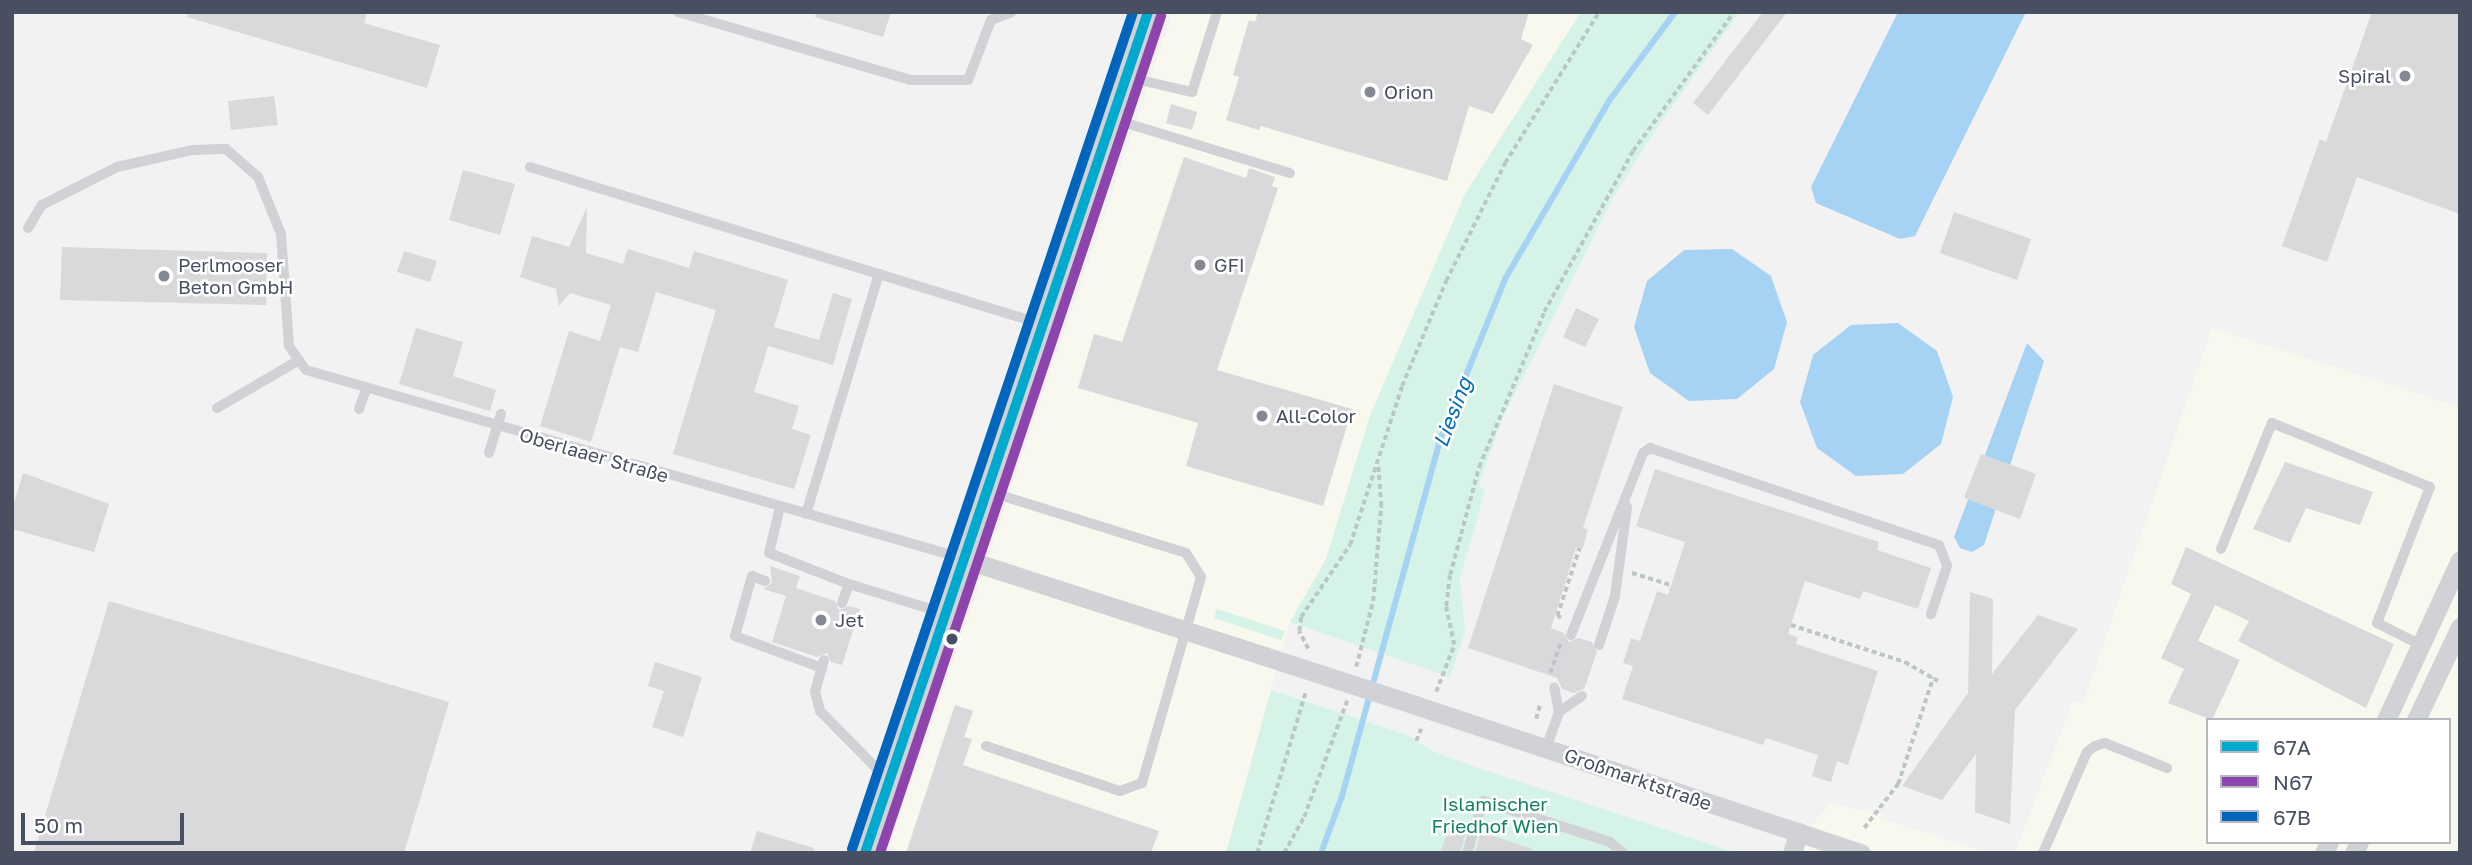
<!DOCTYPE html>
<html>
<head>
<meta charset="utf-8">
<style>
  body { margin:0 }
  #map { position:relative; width:2472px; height:865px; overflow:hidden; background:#f2f2f2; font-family:"Golos Text",sans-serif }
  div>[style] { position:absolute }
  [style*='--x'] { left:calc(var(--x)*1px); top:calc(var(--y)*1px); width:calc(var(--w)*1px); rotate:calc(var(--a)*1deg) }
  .commercial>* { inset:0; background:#f9f8ee }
  .green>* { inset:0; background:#d5f3e6 }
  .water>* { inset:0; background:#a6d3f3 }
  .stream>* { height:6px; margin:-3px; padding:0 3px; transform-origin:3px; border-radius:3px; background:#a6d3f3 }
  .building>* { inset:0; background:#d9d9dc }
  .path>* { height:3.5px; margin-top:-1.75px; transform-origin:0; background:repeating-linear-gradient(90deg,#bbc7c6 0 5px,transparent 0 8.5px) }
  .service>* { height:10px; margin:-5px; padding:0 5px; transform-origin:5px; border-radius:5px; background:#d0d2d5 }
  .minor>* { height:19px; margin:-9.5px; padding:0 9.5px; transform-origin:9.5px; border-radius:9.5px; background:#d0d2d5 }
  .secondary>* { height:26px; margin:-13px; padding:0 13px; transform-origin:13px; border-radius:13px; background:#d0d2d6 }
  .minor-bridge>* { height:19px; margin:-9.5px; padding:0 9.5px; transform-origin:9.5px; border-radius:9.5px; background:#d0d2d5 }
  .bus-1>* { height:10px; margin:-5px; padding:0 5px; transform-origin:5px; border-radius:5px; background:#00a9ce }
  .bus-2>* { height:10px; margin:-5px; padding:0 5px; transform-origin:5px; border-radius:5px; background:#8e44ad }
  .bus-3>* { height:10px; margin:-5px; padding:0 5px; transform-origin:5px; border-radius:5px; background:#0065bd }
  .dots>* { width:19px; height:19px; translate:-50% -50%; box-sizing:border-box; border:4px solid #fff; border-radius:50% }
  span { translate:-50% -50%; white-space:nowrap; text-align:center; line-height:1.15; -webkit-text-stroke:5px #fff; paint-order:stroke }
  .poi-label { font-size:19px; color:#474f60 }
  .right { translate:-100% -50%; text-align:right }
  .left { translate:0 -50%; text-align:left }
  .street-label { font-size:19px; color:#474f60 }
  .park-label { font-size:19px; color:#108362 }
  .water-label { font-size:21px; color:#006cba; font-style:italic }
  .frame { position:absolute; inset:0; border:14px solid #474f60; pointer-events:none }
  .legend { position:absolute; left:2206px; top:718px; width:245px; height:126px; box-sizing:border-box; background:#fff; border:2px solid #b5b9bf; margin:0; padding:9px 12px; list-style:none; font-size:21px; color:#474f60 }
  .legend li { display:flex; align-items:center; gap:14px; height:35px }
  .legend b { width:35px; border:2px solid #b5b9bf }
  .scale { position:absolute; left:21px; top:813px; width:163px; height:32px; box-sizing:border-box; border:4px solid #474f60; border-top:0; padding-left:9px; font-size:21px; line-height:24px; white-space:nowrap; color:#474f60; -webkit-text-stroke:5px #fff; paint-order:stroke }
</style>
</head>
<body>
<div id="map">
  <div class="commercial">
    <div style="clip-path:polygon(1173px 12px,1581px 12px,1465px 194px,1370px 416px,1326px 559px,1290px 622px,1226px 853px,907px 853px,890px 847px)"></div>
    <div style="clip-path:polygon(evenodd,2212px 328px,2460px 407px,2460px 853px,2015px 853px,2073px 701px,2083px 704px,2212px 328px,2208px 720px,2449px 720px,2449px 842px,2208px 842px,2208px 720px)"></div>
    <div style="clip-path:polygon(1831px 803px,1881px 814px,1879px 818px,1988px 853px,1787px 853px)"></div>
  </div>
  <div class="green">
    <div style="clip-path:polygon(1581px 12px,1740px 12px,1660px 123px,1614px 196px,1502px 419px,1479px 485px,1485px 491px,1460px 579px,1465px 632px,1450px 677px,1290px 622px,1326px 559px,1370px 416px,1465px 194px)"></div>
    <div style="clip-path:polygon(1217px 609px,1285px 631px,1281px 640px,1214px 618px)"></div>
    <div style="clip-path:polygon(1271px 690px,1407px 735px,1432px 751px,1472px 766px,1737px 853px,1226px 853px)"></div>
  </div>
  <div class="water">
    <div style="clip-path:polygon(1898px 12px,2026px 12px,1915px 236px,1900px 239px,1816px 203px,1811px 187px)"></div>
    <div style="clip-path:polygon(1732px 249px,1771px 276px,1787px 322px,1774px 369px,1737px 399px,1689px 401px,1650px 373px,1634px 327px,1647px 281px,1684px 250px)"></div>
    <div style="clip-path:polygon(1898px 323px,1937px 351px,1953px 397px,1941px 444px,1903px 474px,1856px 476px,1817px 448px,1800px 402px,1813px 355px,1851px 325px)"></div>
    <div style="clip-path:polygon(2027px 343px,2044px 361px,1984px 545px,1972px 552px,1960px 548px,1954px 537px)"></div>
  </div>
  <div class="stream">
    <div style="--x:1321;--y:853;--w:61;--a:-69.8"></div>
    <div style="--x:1342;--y:796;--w:372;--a:-74.6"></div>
    <div style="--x:1441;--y:437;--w:170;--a:-67.9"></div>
    <div style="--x:1505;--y:279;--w:206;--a:-59.7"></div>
    <div style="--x:1609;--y:101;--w:111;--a:-53.4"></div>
  </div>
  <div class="building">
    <div style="clip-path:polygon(188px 12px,367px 12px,364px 23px,440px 45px,427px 88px,187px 17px)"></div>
    <div style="clip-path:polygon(816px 12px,891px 12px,883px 37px,815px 17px)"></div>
    <div style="clip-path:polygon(1258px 12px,1529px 12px,1521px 39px,1533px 45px,1493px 114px,1469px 106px,1447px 181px,1261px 126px,1259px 130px,1226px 120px,1239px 77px,1233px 75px,1249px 20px,1255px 22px)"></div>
    <div style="clip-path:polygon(1763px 12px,1787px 12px,1708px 115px,1693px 103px)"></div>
    <div style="clip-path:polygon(2372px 12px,2460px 12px,2460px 214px,2357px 177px,2327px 262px,2282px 246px,2320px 139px,2326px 142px)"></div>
    <div style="clip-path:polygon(274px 96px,278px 125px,231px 130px,228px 101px)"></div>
    <div style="clip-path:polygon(1171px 104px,1197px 112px,1192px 130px,1166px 123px)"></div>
    <div style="clip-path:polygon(1184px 157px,1246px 178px,1249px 168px,1275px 177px,1272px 186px,1278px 188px,1217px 370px,1352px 409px,1323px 506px,1186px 466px,1198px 423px,1078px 388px,1094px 334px,1122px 342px)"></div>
    <div style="clip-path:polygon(463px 170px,515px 184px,500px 235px,449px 220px)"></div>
    <div style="clip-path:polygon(587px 207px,586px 253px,623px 264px,628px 249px,689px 268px,694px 251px,788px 280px,774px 327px,819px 340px,833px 293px,852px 299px,833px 365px,768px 346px,754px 392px,799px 406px,792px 429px,811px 435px,794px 489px,673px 454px,716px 310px,656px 292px,638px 352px,620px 347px,591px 442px,540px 426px,569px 331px,600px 341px,611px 305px,570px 293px,559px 306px,556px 289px,520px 277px,532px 236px,569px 247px)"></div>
    <div style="clip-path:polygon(1954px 212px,2031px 239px,2017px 280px,1940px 253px)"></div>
    <div style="clip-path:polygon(62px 247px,267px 253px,266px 305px,60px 300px)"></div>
    <div style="clip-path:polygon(404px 251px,437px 261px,430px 282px,397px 272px)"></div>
    <div style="clip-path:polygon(1576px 308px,1599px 319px,1585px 347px,1563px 337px)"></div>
    <div style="clip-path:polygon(416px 328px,463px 342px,453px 376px,496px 390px,490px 411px,399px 384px)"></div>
    <div style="clip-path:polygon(1554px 384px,1623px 407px,1583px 528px,1588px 529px,1585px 540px,1582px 550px,1576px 548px,1551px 628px,1564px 633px,1569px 642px,1578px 638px,1592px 642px,1597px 652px,1584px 689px,1573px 693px,1562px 689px,1557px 678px,1468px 648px)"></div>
    <div style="clip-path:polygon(1981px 454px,2036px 474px,2020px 519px,1964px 498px)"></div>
    <div style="clip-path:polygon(2285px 462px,2373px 492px,2360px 525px,2306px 508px,2290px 543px,2253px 529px)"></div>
    <div style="clip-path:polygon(1655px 469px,1879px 542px,1877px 550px,1931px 568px,1918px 609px,1863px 591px,1860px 599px,1805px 581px,1788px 634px,1798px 637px,1796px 644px,1878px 671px,1848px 765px,1837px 761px,1831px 782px,1812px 776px,1818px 755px,1766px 738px,1763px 745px,1622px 699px,1633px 666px,1623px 663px,1631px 638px,1640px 641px,1657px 591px,1668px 595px,1685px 542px,1636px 526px)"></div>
    <div style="clip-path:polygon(23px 473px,109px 504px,94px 552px,12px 529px,12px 510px)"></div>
    <div style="clip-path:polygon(2186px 547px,2394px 644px,2366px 708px,2238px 641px,2249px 621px,2215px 605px,2198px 641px,2240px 660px,2212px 720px,2168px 703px,2184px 669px,2161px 658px,2191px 594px,2171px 584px)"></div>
    <div style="clip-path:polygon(770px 566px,800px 576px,796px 588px,835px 601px,839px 610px,849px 606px,860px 609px,842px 665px,831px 662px,827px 653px,817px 657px,772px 642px,786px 596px,763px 589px,772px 583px)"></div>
    <div style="clip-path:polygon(1970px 592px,1993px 599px,1992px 674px,2038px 615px,2078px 629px,2015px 710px,2010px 824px,1975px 812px,1976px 754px,1942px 800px,1902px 786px,1968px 693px)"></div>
    <div style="clip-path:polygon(109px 601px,449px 702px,404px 853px,34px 853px)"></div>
    <div style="clip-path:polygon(655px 662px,702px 677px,683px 737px,652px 727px,664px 691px,648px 686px)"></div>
    <div style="clip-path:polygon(955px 705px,973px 711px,964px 737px,972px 739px,963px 765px,1159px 831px,1151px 853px,906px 853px)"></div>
    <div style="clip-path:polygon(1451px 823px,1467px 828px,1460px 853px,1440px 853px)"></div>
    <div style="clip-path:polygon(757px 831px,814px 848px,813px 853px,750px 853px)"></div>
    <div style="clip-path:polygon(1481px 832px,1533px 849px,1533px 853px,1475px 853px)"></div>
  </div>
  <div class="path">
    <div style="--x:1632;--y:573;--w:41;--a:17.1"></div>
    <div style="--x:1561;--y:618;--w:4;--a:-153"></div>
    <div style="--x:1557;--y:616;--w:71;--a:-71.8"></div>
    <div style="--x:1791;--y:625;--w:120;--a:18"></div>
    <div style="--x:1905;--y:662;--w:38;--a:30"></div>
    <div style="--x:1308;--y:649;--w:20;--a:-117"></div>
    <div style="--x:1299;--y:631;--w:14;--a:-82"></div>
    <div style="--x:1301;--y:617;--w:87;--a:-55.8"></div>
    <div style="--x:1350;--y:545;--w:167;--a:-71.9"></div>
    <div style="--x:1402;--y:386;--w:114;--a:-67.3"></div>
    <div style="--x:1446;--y:281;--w:132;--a:-63.4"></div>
    <div style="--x:1505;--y:163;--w:178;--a:-58.1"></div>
    <div style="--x:1356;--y:667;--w:68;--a:-75.6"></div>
    <div style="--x:1373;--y:601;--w:95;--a:-85.2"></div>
    <div style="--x:1381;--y:506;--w:42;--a:-94.1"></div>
    <div style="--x:1550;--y:673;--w:31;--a:-71"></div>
    <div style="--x:1436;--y:692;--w:50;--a:-69"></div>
    <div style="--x:1454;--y:645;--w:40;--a:-102"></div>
    <div style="--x:1446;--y:606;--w:31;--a:-83"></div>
    <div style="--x:1450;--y:575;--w:112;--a:-75"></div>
    <div style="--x:1479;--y:467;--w:168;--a:-67.2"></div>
    <div style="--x:1544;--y:312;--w:184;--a:-61.1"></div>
    <div style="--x:1633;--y:151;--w:172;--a:-54"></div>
    <div style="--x:1536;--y:719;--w:16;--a:-75"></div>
    <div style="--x:1416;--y:741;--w:13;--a:-67"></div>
    <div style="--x:1864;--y:828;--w:56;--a:-52.3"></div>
    <div style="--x:1898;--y:784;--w:112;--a:-71.7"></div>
    <div style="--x:1257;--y:853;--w:169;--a:-73.2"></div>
    <div style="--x:1284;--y:853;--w:41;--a:-60.9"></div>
    <div style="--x:1304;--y:817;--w:124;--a:-69.7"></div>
  </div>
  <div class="service">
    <div style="--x:678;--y:12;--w:242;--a:16.3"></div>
    <div style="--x:910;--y:80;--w:58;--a:0"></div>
    <div style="--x:968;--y:80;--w:64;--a:-69"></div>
    <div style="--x:991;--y:20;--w:22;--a:-21"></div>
    <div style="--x:1127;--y:77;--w:67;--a:13"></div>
    <div style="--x:1192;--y:92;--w:84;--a:-72.6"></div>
    <div style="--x:1113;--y:119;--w:185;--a:17"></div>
    <div style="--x:530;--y:167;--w:536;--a:17.05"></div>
    <div style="--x:28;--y:228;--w:27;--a:-59"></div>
    <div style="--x:42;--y:205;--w:84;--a:-26.9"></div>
    <div style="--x:117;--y:167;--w:78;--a:-12.6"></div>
    <div style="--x:193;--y:150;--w:33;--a:-2"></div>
    <div style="--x:226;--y:149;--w:43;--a:41.2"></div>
    <div style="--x:258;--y:177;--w:61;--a:68"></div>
    <div style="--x:281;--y:234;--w:112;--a:85.9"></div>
    <div style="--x:289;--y:346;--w:29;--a:55"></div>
    <div style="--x:306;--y:370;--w:682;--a:15.99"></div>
    <div style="--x:217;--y:408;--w:95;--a:-30.3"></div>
    <div style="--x:359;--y:409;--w:20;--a:-70"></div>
    <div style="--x:489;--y:453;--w:41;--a:-72.9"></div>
    <div style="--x:780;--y:507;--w:47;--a:103.4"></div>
    <div style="--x:769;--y:553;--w:86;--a:21.2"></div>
    <div style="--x:806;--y:514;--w:251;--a:-73.1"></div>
    <div style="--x:2221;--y:549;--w:136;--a:-68"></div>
    <div style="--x:2272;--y:423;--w:170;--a:22.1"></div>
    <div style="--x:2430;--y:487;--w:146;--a:111.3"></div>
    <div style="--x:2377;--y:623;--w:49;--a:26.6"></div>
    <div style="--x:765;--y:581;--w:14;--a:-159"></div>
    <div style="--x:752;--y:576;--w:62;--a:105.8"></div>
    <div style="--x:735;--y:636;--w:93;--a:20.2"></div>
    <div style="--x:842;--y:603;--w:20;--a:-70"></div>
    <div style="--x:849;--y:584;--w:98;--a:17.1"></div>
    <div style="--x:1571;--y:635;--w:196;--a:-68.4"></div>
    <div style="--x:1643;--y:453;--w:9;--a:-36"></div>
    <div style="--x:1650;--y:448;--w:305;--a:18.6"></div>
    <div style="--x:1939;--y:545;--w:22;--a:69"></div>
    <div style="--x:1947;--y:566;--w:51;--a:108.4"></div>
    <div style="--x:1599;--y:645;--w:52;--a:-71.9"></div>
    <div style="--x:1615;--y:596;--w:90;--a:-82.3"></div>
    <div style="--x:824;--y:660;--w:32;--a:106"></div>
    <div style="--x:815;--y:691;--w:21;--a:76"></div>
    <div style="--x:820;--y:711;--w:94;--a:45.4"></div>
    <div style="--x:1559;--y:712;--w:28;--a:-35"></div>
    <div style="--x:986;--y:746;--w:141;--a:18.6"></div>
    <div style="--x:1120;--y:791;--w:23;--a:-20"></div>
    <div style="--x:1142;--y:783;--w:214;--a:-74"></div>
    <div style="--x:1201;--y:577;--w:28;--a:-122"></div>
    <div style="--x:1186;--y:553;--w:208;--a:-162.7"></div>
    <div style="--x:1546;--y:748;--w:38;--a:-70"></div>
    <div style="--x:1559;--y:712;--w:25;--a:-101"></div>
    <div style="--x:1467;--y:853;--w:54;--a:-72.9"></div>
    <div style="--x:1483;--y:801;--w:133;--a:17.9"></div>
    <div style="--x:1610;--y:842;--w:17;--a:40"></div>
    <div style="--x:2043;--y:853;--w:110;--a:-66.5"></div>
    <div style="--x:2087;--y:752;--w:10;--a:-37"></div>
    <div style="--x:2095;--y:746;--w:10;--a:-17"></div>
    <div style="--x:2105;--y:743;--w:67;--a:22"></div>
  </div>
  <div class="minor">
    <div style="--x:964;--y:559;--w:380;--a:17.9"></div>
    <div style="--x:1415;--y:705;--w:470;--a:18.4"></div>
    <div style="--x:2386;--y:720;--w:176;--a:-65.2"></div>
    <div style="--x:2416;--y:720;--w:103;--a:-64.7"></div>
    <div style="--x:1792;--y:853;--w:22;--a:-72"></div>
    <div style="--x:2324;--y:853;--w:12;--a:-66"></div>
    <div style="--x:2354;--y:853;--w:12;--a:-66"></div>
  </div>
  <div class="secondary">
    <div style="--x:865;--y:853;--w:887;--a:-71.4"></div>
  </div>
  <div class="minor-bridge">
    <div style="--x:1326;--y:676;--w:94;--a:18"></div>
  </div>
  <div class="bus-1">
    <div style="--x:865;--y:853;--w:887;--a:-71.4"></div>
  </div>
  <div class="bus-2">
    <div style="--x:880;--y:853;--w:883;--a:-71.44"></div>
  </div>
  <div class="bus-3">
    <div style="--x:852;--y:849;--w:883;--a:-71.44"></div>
  </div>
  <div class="dots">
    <div style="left:2405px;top:76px;background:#838893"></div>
    <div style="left:1370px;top:92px;background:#838893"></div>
    <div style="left:1200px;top:265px;background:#838893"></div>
    <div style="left:164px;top:276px;background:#838893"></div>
    <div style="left:1262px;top:416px;background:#838893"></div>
    <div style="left:821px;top:620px;background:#838893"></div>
    <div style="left:952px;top:639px;background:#474f60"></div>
  </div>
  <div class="poi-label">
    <span class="right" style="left:2391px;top:76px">Spiral</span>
    <span class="left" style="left:1384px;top:92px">Orion</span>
    <span class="left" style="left:178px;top:276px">Perlmooser<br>Beton GmbH</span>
    <span class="left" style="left:1214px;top:265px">GFI</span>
    <span class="left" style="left:1276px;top:416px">All-Color</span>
    <span class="left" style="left:835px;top:620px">Jet</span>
  </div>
  <div class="street-label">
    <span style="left:594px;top:455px;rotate:16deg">Oberlaaer Straße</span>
    <span style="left:1638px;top:779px;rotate:19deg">Großmarktstraße</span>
  </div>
  <div class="park-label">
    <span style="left:1495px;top:815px">Islamischer<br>Friedhof Wien</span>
  </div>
  <div class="water-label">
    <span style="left:1452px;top:412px;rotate:-69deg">Liesing</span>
  </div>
  <div class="frame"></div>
  <ul class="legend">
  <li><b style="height:9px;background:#00a9ce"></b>67A</li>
  <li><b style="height:9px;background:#8e44ad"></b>N67</li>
  <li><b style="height:9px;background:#0065bd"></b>67B</li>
  </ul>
  <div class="scale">50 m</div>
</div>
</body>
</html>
